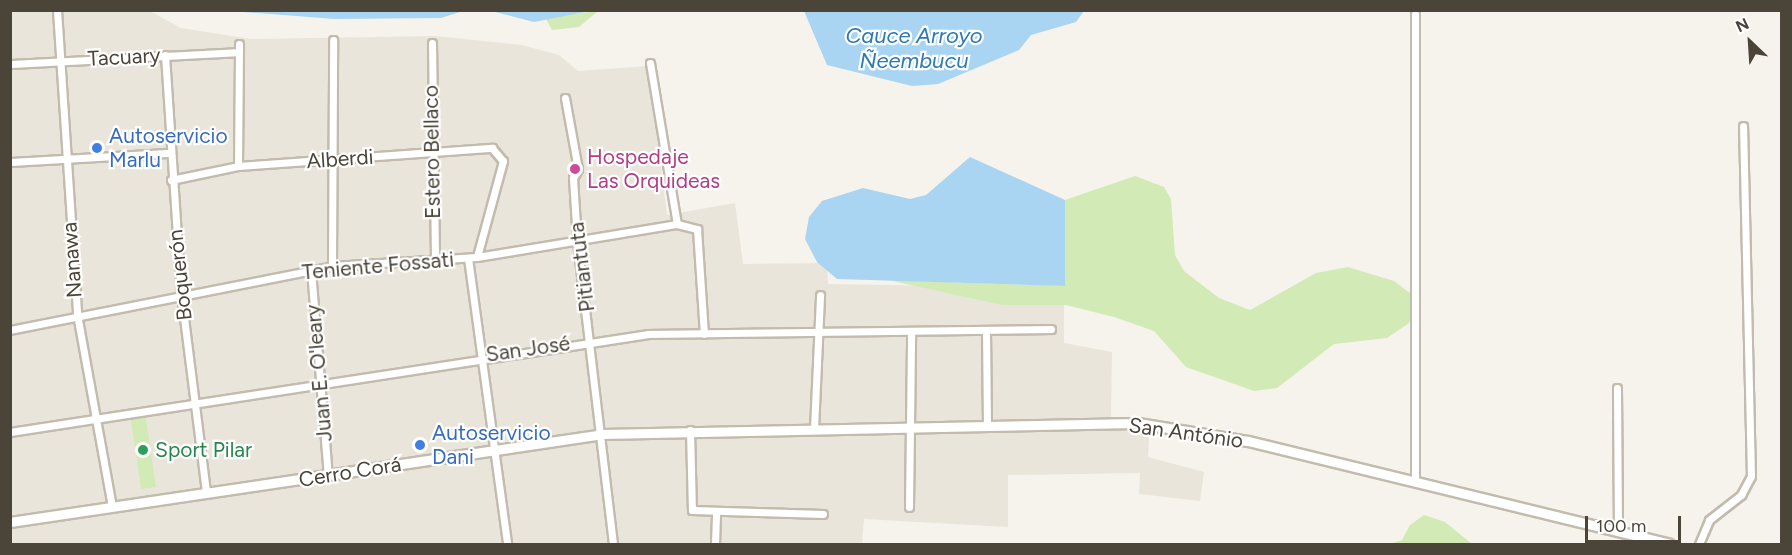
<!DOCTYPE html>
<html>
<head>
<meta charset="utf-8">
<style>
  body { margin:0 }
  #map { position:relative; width:1792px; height:555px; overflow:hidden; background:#f6f3ec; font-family:Figtree,sans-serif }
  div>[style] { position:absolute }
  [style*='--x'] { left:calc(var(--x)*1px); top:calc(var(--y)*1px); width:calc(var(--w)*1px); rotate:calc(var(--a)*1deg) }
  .residential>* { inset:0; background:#eae5da }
  .green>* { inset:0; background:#d2eab5 }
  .water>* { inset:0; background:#a9d4f2 }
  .roads { filter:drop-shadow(2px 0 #c2bbae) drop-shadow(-2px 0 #c2bbae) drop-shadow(0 2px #c2bbae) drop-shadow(0 -2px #c2bbae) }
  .minor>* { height:7px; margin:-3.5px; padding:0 3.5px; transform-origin:3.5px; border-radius:3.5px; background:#fff }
  .tertiary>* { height:9px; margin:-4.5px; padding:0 4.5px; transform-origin:4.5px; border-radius:4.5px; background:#fff }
  .dots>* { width:16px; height:16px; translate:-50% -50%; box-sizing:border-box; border:3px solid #fff; border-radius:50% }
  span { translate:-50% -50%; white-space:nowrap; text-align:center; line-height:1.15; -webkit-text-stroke:4.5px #fff; paint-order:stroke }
  .street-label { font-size:21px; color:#4b4439 }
  .shop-label { font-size:21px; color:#366cbe }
  .left { translate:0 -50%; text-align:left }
  .hotel-label { font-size:21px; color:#b23c85 }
  .leisure-label { font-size:21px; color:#27864d }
  .water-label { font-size:22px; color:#2e7ab2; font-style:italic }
  .frame { position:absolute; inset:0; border:12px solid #4b4439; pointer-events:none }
  .north { position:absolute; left:1720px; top:12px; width:60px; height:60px; -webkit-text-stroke:4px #fff; paint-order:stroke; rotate:335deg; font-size:16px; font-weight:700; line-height:24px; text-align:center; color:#4b4439 }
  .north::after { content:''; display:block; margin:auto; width:21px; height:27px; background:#4b4439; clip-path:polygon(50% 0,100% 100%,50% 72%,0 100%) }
  .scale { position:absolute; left:1585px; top:516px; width:96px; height:27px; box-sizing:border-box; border:3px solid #4b4439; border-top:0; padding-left:8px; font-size:18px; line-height:21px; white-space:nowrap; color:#4b4439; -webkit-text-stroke:4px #fff; paint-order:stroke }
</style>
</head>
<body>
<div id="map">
  <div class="residential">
    <div style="clip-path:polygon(10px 11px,150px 11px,181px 28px,251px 39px,435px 36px,522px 45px,559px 55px,578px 71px,648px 66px,667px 215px,735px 203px,743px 264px,827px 263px,828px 284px,1064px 288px,1064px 343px,1112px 352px,1111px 420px,1150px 422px,1148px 457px,1204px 472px,1200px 501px,1139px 494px,1140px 473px,1008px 475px,1008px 527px,864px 519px,862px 544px,11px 544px)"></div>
  </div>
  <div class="green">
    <div style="clip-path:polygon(598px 11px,579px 27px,552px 30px,545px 17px)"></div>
    <div style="clip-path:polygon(1135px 176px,1164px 187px,1171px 199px,1175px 255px,1184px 271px,1219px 298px,1250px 310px,1316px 273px,1348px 267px,1394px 281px,1410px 293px,1415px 308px,1409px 323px,1387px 338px,1334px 344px,1277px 388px,1254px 391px,1186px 367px,1154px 331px,1114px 317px,1066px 305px,1002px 305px,888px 280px,1065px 286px,1065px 200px)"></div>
    <div style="clip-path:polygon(145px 412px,156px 487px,141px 489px,130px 414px)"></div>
    <div style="clip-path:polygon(1424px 515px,1445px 522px,1472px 544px,1390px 544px,1402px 540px,1410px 525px)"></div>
  </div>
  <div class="water">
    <div style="clip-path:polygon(230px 11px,463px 10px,463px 11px,441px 18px,335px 19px)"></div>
    <div style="clip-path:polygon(491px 11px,590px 11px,534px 22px)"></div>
    <div style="clip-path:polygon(804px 11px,804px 10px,1084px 11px,1076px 22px,1031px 35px,1019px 50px,938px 84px,912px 86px,827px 65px)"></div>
    <div style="clip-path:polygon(970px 157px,1065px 200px,1065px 286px,837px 279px,817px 262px,805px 239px,809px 217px,822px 201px,863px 188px,910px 199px,926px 195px)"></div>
  </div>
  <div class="roads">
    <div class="minor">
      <div style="--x:57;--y:10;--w:305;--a:86.2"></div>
      <div style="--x:77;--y:314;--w:196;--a:79.7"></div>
      <div style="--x:1415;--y:14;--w:468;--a:90"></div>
      <div style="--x:432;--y:43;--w:218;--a:89.2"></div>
      <div style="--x:165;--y:55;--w:240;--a:86.2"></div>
      <div style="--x:181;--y:294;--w:201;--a:82.8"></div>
      <div style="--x:650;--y:63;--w:163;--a:80.5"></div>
      <div style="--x:677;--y:224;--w:21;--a:14"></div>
      <div style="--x:697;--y:229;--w:105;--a:86.2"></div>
      <div style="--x:10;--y:64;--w:228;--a:-3"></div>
      <div style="--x:565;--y:98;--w:72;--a:79.6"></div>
      <div style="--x:578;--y:169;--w:10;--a:119"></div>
      <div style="--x:573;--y:178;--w:64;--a:86.4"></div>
      <div style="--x:577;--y:242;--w:304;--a:83.2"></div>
      <div style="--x:10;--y:162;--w:158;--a:-3.3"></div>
      <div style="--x:238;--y:166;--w:122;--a:-89.5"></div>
      <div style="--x:171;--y:180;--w:68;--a:-11.8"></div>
      <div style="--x:238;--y:166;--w:255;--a:-4.1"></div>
      <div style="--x:492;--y:148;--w:17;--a:50"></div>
      <div style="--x:503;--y:161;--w:99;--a:105.2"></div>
      <div style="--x:468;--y:258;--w:289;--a:82.2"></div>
      <div style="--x:332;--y:266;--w:226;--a:-89.7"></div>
      <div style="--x:311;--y:270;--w:207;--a:85.3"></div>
      <div style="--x:10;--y:330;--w:328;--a:-11.2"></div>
      <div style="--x:332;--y:266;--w:145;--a:-3.6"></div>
      <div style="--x:477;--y:257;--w:203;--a:-9.4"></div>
      <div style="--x:986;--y:331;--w:93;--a:89.4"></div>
      <div style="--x:1617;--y:388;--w:144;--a:89.6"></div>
      <div style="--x:814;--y:429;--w:134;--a:-87.4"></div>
      <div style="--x:690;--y:430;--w:80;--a:88.6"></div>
      <div style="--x:692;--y:510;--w:131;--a:1.7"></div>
      <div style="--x:10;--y:432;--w:646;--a:-8.72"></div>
      <div style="--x:649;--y:334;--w:402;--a:-0.7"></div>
      <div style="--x:909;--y:507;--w:175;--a:-89.3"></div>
      <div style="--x:715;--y:544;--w:32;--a:-88"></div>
      <div style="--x:1699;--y:544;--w:26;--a:-67"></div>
      <div style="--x:1709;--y:520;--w:41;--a:-38"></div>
      <div style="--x:1741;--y:495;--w:21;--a:-62"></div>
      <div style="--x:1751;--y:476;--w:350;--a:-91.3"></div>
    </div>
    <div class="tertiary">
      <div style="--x:10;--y:522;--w:599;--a:-8.44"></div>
      <div style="--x:603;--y:434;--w:535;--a:-1.18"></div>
      <div style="--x:1138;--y:423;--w:111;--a:9.3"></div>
      <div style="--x:1248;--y:441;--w:433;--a:13.7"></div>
    </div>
  </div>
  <div class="dots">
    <div style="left:97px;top:148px;background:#3f7fe0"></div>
    <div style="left:575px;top:169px;background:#d1479c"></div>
    <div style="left:420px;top:445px;background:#3f7fe0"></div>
    <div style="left:143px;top:450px;background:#2e9e5b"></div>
  </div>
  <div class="street-label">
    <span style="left:124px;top:57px;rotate:-3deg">Tacuary</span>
    <span style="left:432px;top:152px;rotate:-91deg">Estero Bellaco</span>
    <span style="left:340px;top:159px;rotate:-4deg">Alberdi</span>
    <span style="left:72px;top:260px;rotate:-94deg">Nanawa</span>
    <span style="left:378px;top:266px;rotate:-5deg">Teniente Fossati</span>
    <span style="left:582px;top:267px;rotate:-97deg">Pitiantuta</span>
    <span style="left:180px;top:275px;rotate:-96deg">Boquerón</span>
    <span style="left:528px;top:349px;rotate:-8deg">San José</span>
    <span style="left:319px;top:373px;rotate:-95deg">Juan E. O'leary</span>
    <span style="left:1186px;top:433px;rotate:8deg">San António</span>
    <span style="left:350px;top:472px;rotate:-9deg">Cerro Corá</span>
  </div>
  <div class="shop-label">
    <span class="left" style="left:109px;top:148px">Autoservicio<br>Marlu</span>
    <span class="left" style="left:432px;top:445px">Autoservicio<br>Dani</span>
  </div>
  <div class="hotel-label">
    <span class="left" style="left:587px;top:169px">Hospedaje<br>Las Orquideas</span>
  </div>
  <div class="leisure-label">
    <span class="left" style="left:155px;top:450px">Sport Pilar</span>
  </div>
  <div class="water-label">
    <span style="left:914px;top:48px">Cauce Arroyo<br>Ñeembucu</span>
  </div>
  <div class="frame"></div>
  <div class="north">N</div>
  <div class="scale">100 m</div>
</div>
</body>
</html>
